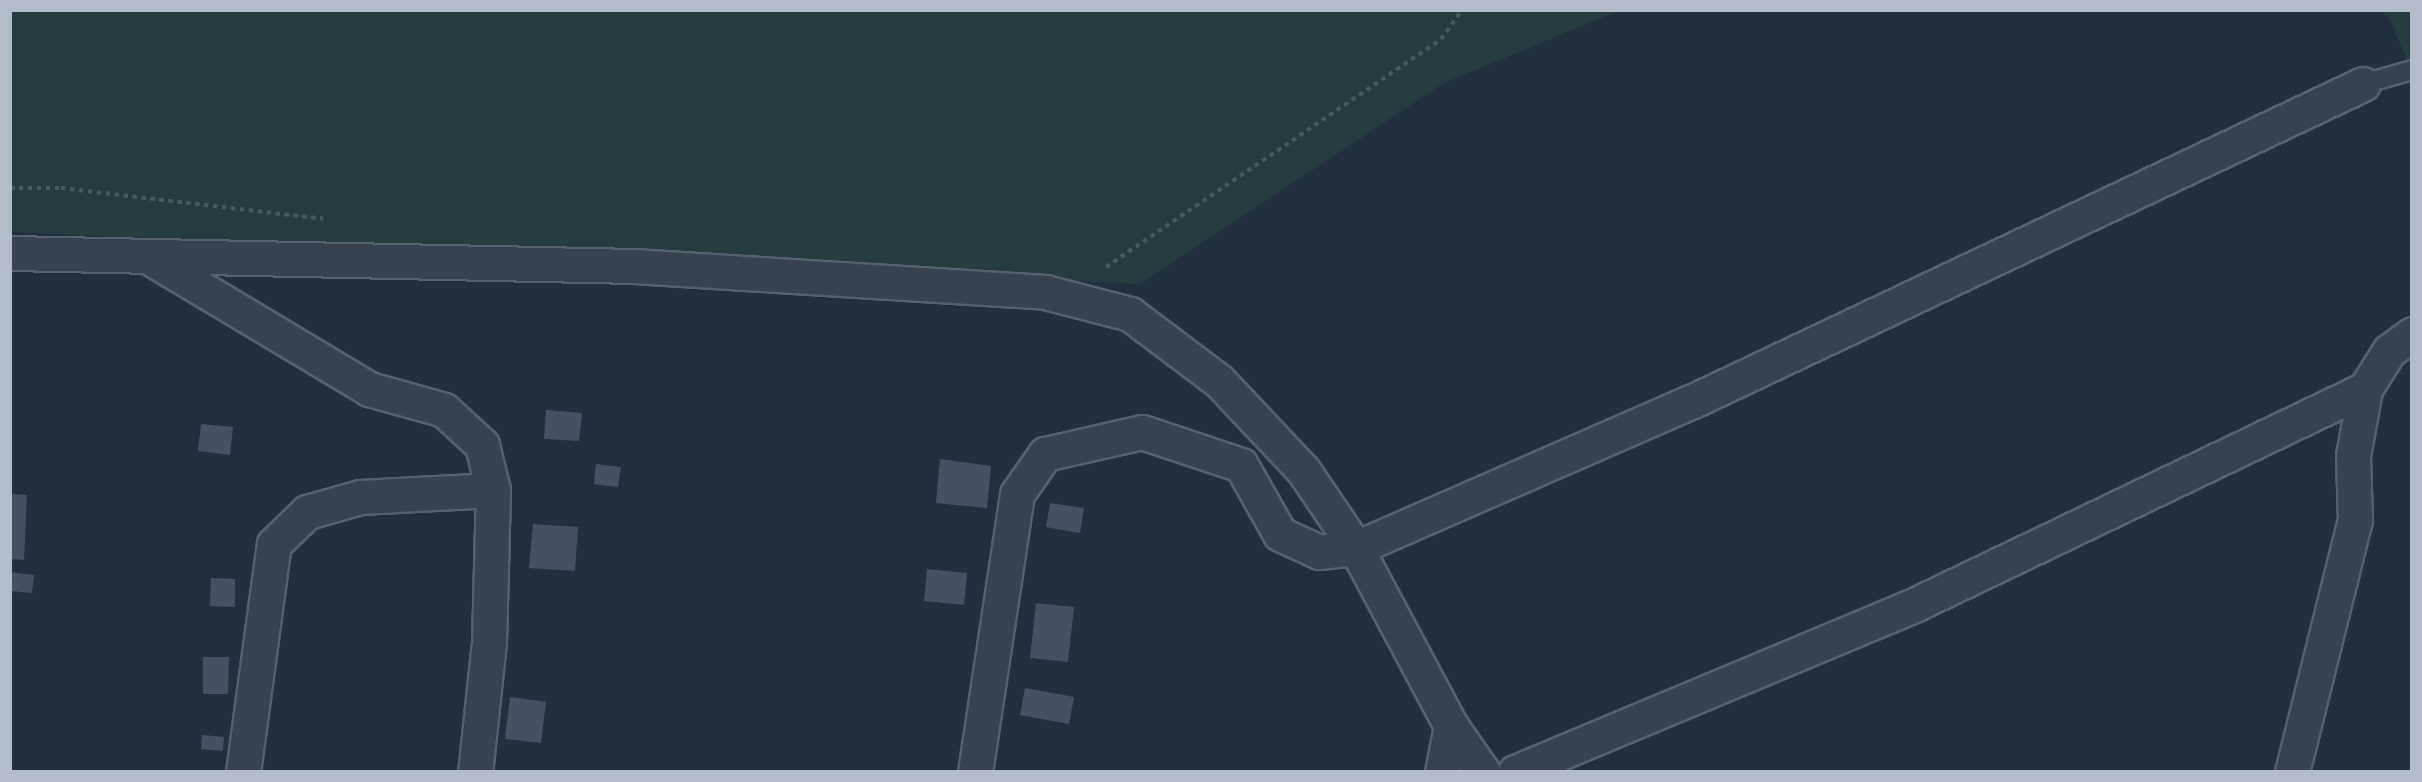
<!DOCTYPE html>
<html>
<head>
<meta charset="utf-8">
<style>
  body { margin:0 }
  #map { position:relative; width:2422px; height:782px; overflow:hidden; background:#242f3e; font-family:"Fira Sans",sans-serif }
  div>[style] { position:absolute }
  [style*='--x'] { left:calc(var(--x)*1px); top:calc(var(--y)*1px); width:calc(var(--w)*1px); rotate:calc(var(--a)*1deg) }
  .green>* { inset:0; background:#263c3f }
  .building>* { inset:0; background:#455162 }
  .path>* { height:4px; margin-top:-2px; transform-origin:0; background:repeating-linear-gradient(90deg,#44595c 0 4.5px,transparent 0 9px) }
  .roads { filter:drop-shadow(2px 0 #565f6c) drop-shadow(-2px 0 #565f6c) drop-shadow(0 2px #565f6c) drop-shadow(0 -2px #565f6c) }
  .service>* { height:18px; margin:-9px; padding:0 9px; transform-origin:9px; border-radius:9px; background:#38414e }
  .minor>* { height:33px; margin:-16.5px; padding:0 16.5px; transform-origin:16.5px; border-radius:16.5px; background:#38414e }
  span { translate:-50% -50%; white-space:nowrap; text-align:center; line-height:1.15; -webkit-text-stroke:5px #1d2633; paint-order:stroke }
  .frame { position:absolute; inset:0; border:12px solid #b4bcc9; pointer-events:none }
</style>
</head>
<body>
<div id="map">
  <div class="green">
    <div style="clip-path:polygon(11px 11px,1618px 11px,1444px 83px,1140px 284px,11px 232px)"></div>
    <div style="clip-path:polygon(2378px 11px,2411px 11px,2411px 70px,2389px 17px)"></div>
  </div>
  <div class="building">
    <div style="clip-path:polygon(546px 410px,582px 413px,579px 441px,544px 439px)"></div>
    <div style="clip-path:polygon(201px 424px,233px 427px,230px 455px,198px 451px)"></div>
    <div style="clip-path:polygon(940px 459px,991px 466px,987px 508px,936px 503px)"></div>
    <div style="clip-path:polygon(596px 464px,621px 467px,618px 487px,594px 484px)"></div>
    <div style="clip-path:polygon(10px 494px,27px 495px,24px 560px,10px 559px)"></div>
    <div style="clip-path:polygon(1050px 503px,1084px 508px,1080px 533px,1046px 527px)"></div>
    <div style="clip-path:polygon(533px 524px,578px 527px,575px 571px,529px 568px)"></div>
    <div style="clip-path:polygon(927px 569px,967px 573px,964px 605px,924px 601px)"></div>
    <div style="clip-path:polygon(10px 572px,34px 575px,32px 593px,10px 591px)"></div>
    <div style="clip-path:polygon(211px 578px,235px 579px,235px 607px,210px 606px)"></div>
    <div style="clip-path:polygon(1036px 603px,1074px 607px,1068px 662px,1030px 658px)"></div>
    <div style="clip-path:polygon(203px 657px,229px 657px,228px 694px,203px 694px)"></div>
    <div style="clip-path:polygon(1025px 688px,1074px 697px,1069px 724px,1020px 715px)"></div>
    <div style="clip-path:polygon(510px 697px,546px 702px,541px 743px,505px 739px)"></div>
    <div style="clip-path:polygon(202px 735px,224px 737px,223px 751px,201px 749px)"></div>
  </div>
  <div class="path">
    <div style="--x:1188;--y:10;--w:26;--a:0"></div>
    <div style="--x:10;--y:188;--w:51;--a:0"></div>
    <div style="--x:61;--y:188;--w:264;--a:6.7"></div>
    <div style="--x:1106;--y:267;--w:405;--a:-34.2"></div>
    <div style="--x:1441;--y:39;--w:36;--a:-54"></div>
  </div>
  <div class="roads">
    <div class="service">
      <div style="--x:2363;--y:84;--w:51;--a:-15.9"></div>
    </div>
    <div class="minor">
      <div style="--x:10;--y:253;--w:624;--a:1.19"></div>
      <div style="--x:634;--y:266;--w:412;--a:3.6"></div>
      <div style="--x:1045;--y:292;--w:88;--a:14.5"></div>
      <div style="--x:1130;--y:314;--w:111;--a:37"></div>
      <div style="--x:1219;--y:381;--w:122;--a:46.7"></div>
      <div style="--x:1303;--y:470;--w:94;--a:55.8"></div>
      <div style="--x:1356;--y:548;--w:202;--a:61.9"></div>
      <div style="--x:1451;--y:726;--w:47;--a:101.1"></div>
      <div style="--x:152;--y:259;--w:253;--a:30.9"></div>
      <div style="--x:369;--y:389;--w:78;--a:15.6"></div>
      <div style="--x:444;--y:410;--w:52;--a:42.6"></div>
      <div style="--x:482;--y:445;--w:46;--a:76.3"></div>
      <div style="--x:493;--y:490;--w:152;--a:91.5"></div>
      <div style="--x:489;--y:642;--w:131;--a:96.1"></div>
      <div style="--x:1451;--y:726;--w:56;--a:55.2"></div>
      <div style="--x:243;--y:772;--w:230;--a:-82.3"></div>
      <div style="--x:274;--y:544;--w:46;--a:-44.1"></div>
      <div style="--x:307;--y:512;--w:55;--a:-15.8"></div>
      <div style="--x:360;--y:497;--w:133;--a:-3"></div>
      <div style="--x:975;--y:772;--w:281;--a:-81.4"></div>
      <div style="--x:1017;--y:494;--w:49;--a:-55"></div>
      <div style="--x:1045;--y:454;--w:99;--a:-12.8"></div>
      <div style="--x:1142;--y:432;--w:104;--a:18.4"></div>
      <div style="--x:1241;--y:465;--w:79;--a:60.5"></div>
      <div style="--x:1280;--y:534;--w:43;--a:24.8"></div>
      <div style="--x:1319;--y:552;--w:37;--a:-6"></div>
      <div style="--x:1356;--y:548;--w:368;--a:-23.6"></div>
      <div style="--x:1693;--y:401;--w:741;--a:-25.32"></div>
      <div style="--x:1515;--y:772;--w:428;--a:-22.7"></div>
      <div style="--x:1910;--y:607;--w:505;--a:-25.6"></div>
      <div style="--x:2292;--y:772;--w:260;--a:-76"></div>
      <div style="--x:2355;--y:520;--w:64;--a:-91.8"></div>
      <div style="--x:2353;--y:456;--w:68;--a:-79.8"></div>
      <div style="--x:2365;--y:389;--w:45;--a:-57.7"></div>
      <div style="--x:2389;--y:351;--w:29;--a:-36"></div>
    </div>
  </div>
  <div class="frame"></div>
</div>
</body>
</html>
